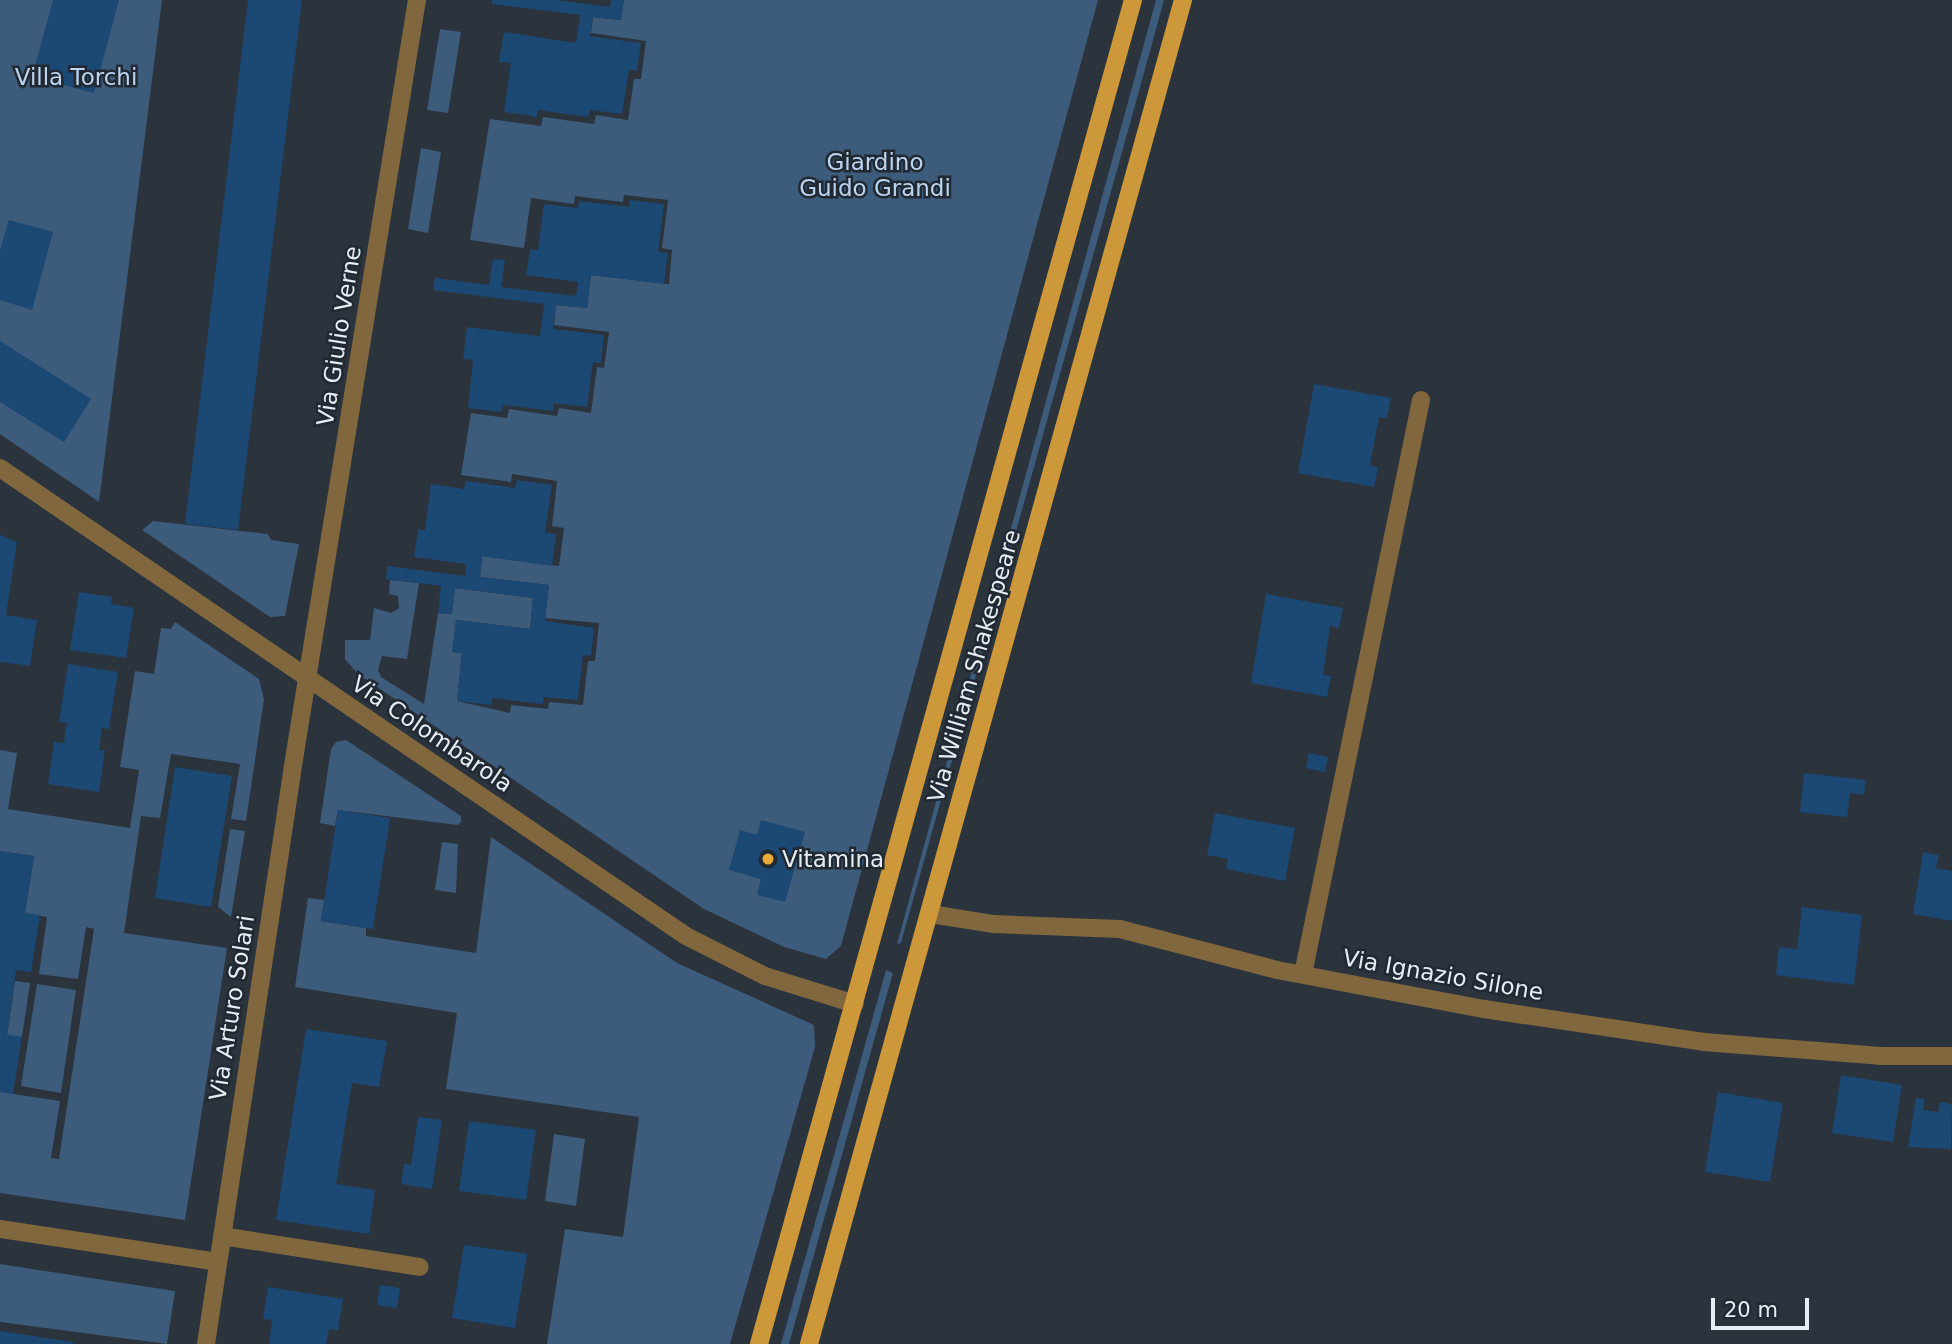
<!DOCTYPE html>
<html>
<head>
<meta charset="utf-8">
<style>
  body { margin:0 }
  #map { position:relative; width:1952px; height:1344px; overflow:hidden; background:#2b333d; font-family:"DejaVu Sans",sans-serif }
  div>[style] { position:absolute }
  [style*='--x'] { left:calc(var(--x)*1px); top:calc(var(--y)*1px); width:calc(var(--w)*1px); rotate:calc(var(--a)*1deg) }
  .green>* { inset:0; background:#3d5b7a }
  .building>* { inset:0; background:#1c4874 }
  .lane>* { height:18px; margin:-9px; padding:0 9px; transform-origin:9px; border-radius:9px; background:#80673d }
  .street>* { height:18px; margin:-9px; padding:0 9px; transform-origin:9px; border-radius:9px; background:#80673d }
  .primary>* { height:18px; margin:-9px; padding:0 9px; transform-origin:9px; border-radius:9px; background:#cd9839 }
  .dots>* { width:19px; height:19px; translate:-50% -50%; box-sizing:border-box; border:4px solid #212932; border-radius:50% }
  span { translate:-50% -50%; white-space:nowrap; text-align:center; line-height:1.15; -webkit-text-stroke:5px #212932; paint-order:stroke }
  .park-label { font-size:23px; color:#bbd5f0 }
  .street-label { font-size:23px; color:#e7edf3 }
  .poi-label { font-size:23px; color:#e7edf3 }
  .left { translate:0 -50%; text-align:left }
  .scale { position:absolute; left:1711px; top:1298px; width:98px; height:32px; box-sizing:border-box; border:4px solid #e7edf3; border-top:0; padding-left:9px; font-size:21px; line-height:24px; white-space:nowrap; color:#e7edf3; -webkit-text-stroke:5px #212932; paint-order:stroke }
</style>
</head>
<body>
<div id="map">
  <div class="green">
    <div style="clip-path:polygon(0 0,162px 0,99px 502px,0 434px)"></div>
    <div style="clip-path:polygon(624px 0,1098px 0,841px 946px,826px 959px,784px 947px,704px 909px,358px 674px,345px 659px,345px 640px,370px 640px,374px 608px,391px 613px,399px 608px,398px 596px,389px 594px,390px 580px,419px 583px,407px 659px,382px 656px,378px 670px,381px 677px,424px 704px,438px 613px,452px 614px,455px 588px,533px 598px,530px 629px,456px 620px,453px 652px,462px 653px,457px 701px,510px 713px,511px 705px,548px 709px,549px 702px,583px 705px,588px 661px,595px 661px,599px 623px,545px 618px,549px 585px,480px 577px,482px 556px,559px 566px,564px 528px,552px 526px,557px 481px,512px 474px,511px 482px,461px 475px,471px 413px,507px 418px,509px 409px,557px 416px,559px 408px,591px 413px,597px 367px,604px 368px,609px 332px,554px 325px,556px 305px,587px 308px,591px 275px,669px 284px,672px 250px,662px 248px,668px 200px,624px 195px,623px 202px,575px 196px,574px 204px,531px 198px,524px 248px,470px 240px,490px 119px,541px 126px,543px 117px,594px 124px,596px 115px,628px 120px,634px 79px,641px 79px,646px 41px,591px 33px,593px 17px,621px 20px)"></div>
    <div style="clip-path:polygon(1156px 0,1164px 0,1136px 102px,901px 943px,897px 944px)"></div>
    <div style="clip-path:polygon(440px 29px,461px 32px,448px 113px,427px 110px)"></div>
    <div style="clip-path:polygon(421px 148px,441px 152px,428px 233px,408px 229px)"></div>
    <div style="clip-path:polygon(153px 521px,268px 534px,271px 540px,299px 544px,285px 616px,270px 617px,142px 530px)"></div>
    <div style="clip-path:polygon(175px 622px,259px 679px,264px 699px,246px 821px,231px 819px,240px 764px,171px 754px,160px 818px,141px 816px,124px 933px,227px 948px,185px 1220px,0 1193px,0 1092px,60px 1101px,51px 1158px,59px 1159px,94px 929px,86px 927px,78px 979px,39px 974px,47px 917px,25px 913px,34px 856px,0 851px,0 750px,17px 753px,8px 809px,130px 828px,139px 770px,120px 767px,135px 671px,154px 674px,161px 628px,171px 629px)"></div>
    <div style="clip-path:polygon(346px 740px,461px 816px,461px 822px,458px 825px,338px 810px,335px 826px,320px 823px,331px 749px,336px 742px)"></div>
    <div style="clip-path:polygon(230px 829px,245px 831px,231px 917px,218px 907px)"></div>
    <div style="clip-path:polygon(491px 837px,677px 963px,814px 1025px,815px 1047px,730px 1344px,547px 1344px,565px 1229px,623px 1237px,639px 1117px,446px 1089px,457px 1013px,295px 987px,308px 898px,324px 900px,321px 921px,366px 928px,366px 936px,476px 953px)"></div>
    <div style="clip-path:polygon(442px 842px,458px 844px,456px 893px,435px 890px)"></div>
    <div style="clip-path:polygon(886px 970px,893px 973px,789px 1344px,781px 1344px)"></div>
    <div style="clip-path:polygon(15px 981px,30px 983px,22px 1037px,7px 1035px)"></div>
    <div style="clip-path:polygon(37px 984px,76px 990px,61px 1093px,21px 1086px)"></div>
    <div style="clip-path:polygon(554px 1134px,585px 1139px,576px 1206px,545px 1201px)"></div>
    <div style="clip-path:polygon(0 1264px,175px 1291px,167px 1344px,0 1322px)"></div>
  </div>
  <div class="building">
    <div style="clip-path:polygon(53px 0,119px 0,94px 93px,32px 77px)"></div>
    <div style="clip-path:polygon(248px 0,302px 0,238px 530px,185px 524px)"></div>
    <div style="clip-path:polygon(492px 0,557px 0,610px 7px,611px 0,624px 0,621px 20px,593px 17px,590px 36px,641px 43px,637px 71px,629px 70px,622px 114px,590px 110px,588px 117px,538px 110px,537px 117px,504px 112px,511px 63px,499px 62px,504px 32px,576px 43px,580px 15px,492px 4px)"></div>
    <div style="clip-path:polygon(630px 200px,664px 204px,658px 252px,668px 253px,664px 284px,591px 275px,587px 308px,556px 305px,553px 329px,604px 335px,601px 363px,593px 362px,587px 407px,554px 403px,553px 411px,503px 405px,502px 412px,468px 408px,473px 360px,463px 359px,467px 327px,540px 336px,544px 304px,433px 290px,435px 278px,489px 285px,493px 259px,505px 260px,501px 287px,576px 296px,578px 282px,526px 275px,530px 249px,538px 250px,544px 204px,578px 208px,579px 201px,629px 207px)"></div>
    <div style="clip-path:polygon(9px 220px,53px 232px,32px 310px,0 300px,0 250px)"></div>
    <div style="clip-path:polygon(0 341px,91px 399px,64px 442px,0 402px)"></div>
    <div style="clip-path:polygon(1314px 384px,1391px 398px,1387px 418px,1379px 417px,1370px 465px,1378px 467px,1374px 487px,1298px 473px)"></div>
    <div style="clip-path:polygon(517px 480px,552px 485px,545px 532px,556px 534px,552px 566px,482px 556px,480px 577px,549px 585px,545px 621px,594px 628px,591px 656px,583px 655px,578px 700px,544px 697px,543px 704px,492px 698px,492px 705px,457px 701px,462px 653px,452px 652px,456px 620px,530px 629px,533px 598px,455px 588px,452px 614px,438px 613px,441px 586px,386px 579px,387px 566px,465px 576px,466px 564px,414px 557px,418px 529px,425px 530px,431px 484px,464px 489px,466px 481px,515px 488px)"></div>
    <div style="clip-path:polygon(0 535px,17px 542px,6px 615px,37px 620px,30px 666px,0 662px)"></div>
    <div style="clip-path:polygon(79px 592px,112px 597px,111px 604px,134px 608px,126px 658px,70px 650px)"></div>
    <div style="clip-path:polygon(1266px 594px,1343px 608px,1339px 628px,1330px 626px,1323px 675px,1331px 676px,1327px 697px,1251px 683px)"></div>
    <div style="clip-path:polygon(68px 664px,118px 672px,109px 729px,102px 728px,99px 750px,105px 751px,99px 792px,48px 784px,54px 742px,64px 743px,65px 734px,67px 723px,59px 722px)"></div>
    <div style="clip-path:polygon(1309px 753px,1328px 757px,1325px 772px,1306px 768px)"></div>
    <div style="clip-path:polygon(175px 767px,232px 776px,211px 907px,155px 898px)"></div>
    <div style="clip-path:polygon(1804px 773px,1866px 780px,1864px 795px,1850px 793px,1847px 817px,1800px 812px)"></div>
    <div style="clip-path:polygon(338px 810px,390px 818px,373px 929px,321px 921px)"></div>
    <div style="clip-path:polygon(1215px 813px,1295px 828px,1285px 881px,1226px 869px,1228px 859px,1207px 855px)"></div>
    <div style="clip-path:polygon(761px 820px,805px 832px,785px 902px,757px 895px,761px 879px,729px 870px,740px 830px,757px 835px)"></div>
    <div style="clip-path:polygon(0 851px,34px 856px,25px 913px,40px 915px,31px 972px,16px 970px,7px 1035px,22px 1037px,13px 1094px,0 1092px)"></div>
    <div style="clip-path:polygon(1923px 852px,1939px 855px,1936px 868px,1952px 871px,1952px 921px,1913px 914px)"></div>
    <div style="clip-path:polygon(1802px 907px,1862px 915px,1854px 985px,1776px 975px,1779px 947px,1797px 949px)"></div>
    <div style="clip-path:polygon(306px 1029px,387px 1041px,379px 1087px,352px 1083px,336px 1184px,375px 1190px,369px 1234px,276px 1220px)"></div>
    <div style="clip-path:polygon(1841px 1075px,1902px 1085px,1893px 1142px,1832px 1133px)"></div>
    <div style="clip-path:polygon(1718px 1092px,1783px 1103px,1770px 1182px,1705px 1172px)"></div>
    <div style="clip-path:polygon(1916px 1098px,1925px 1099px,1923px 1110px,1938px 1112px,1940px 1102px,1952px 1104px,1951px 1149px,1908px 1147px)"></div>
    <div style="clip-path:polygon(418px 1117px,442px 1120px,432px 1189px,401px 1184px,404px 1164px,411px 1165px)"></div>
    <div style="clip-path:polygon(469px 1121px,536px 1130px,526px 1200px,459px 1191px)"></div>
    <div style="clip-path:polygon(464px 1245px,527px 1254px,515px 1328px,452px 1318px)"></div>
    <div style="clip-path:polygon(380px 1285px,400px 1288px,397px 1308px,377px 1305px)"></div>
    <div style="clip-path:polygon(268px 1287px,343px 1299px,338px 1330px,329px 1329px,326px 1344px,269px 1344px,272px 1320px,263px 1319px)"></div>
    <div style="clip-path:polygon(0 1331px,73px 1342px,73px 1344px,0 1344px)"></div>
  </div>
  <div class="lane">
    <div style="--x:1303;--y:974;--w:586;--a:-78.38"></div>
    <div style="--x:222;--y:1236;--w:200;--a:8.9"></div>
  </div>
  <div class="street">
    <div style="--x:0;--y:468;--w:830;--a:34.3"></div>
    <div style="--x:686;--y:936;--w:89;--a:26.9"></div>
    <div style="--x:765;--y:976;--w:94;--a:17.3"></div>
    <div style="--x:930;--y:914;--w:65;--a:8.9"></div>
    <div style="--x:994;--y:924;--w:126;--a:2.3"></div>
    <div style="--x:1120;--y:929;--w:162;--a:14.6"></div>
    <div style="--x:1277;--y:970;--w:211;--a:10.7"></div>
    <div style="--x:1484;--y:1009;--w:222;--a:8.5"></div>
    <div style="--x:1704;--y:1042;--w:177;--a:4.5"></div>
    <div style="--x:1880;--y:1056;--w:72;--a:0"></div>
    <div style="--x:0;--y:1229;--w:220;--a:8.6"></div>
    <div style="--x:206;--y:1344;--w:598;--a:-81.44"></div>
    <div style="--x:295;--y:753;--w:763;--a:-80.8"></div>
  </div>
  <div class="primary">
    <div style="--x:759;--y:1344;--w:1395;--a:-74.45"></div>
    <div style="--x:809;--y:1344;--w:1395;--a:-74.45"></div>
  </div>
  <div class="dots">
    <div style="left:768px;top:859px;background:#e9ab38"></div>
  </div>
  <div class="park-label">
    <span style="left:76px;top:77px">Villa Torchi</span>
    <span style="left:875px;top:175px">Giardino<br>Guido Grandi</span>
  </div>
  <div class="street-label">
    <span style="left:339px;top:336px;rotate:-81deg">Via Giulio Verne</span>
    <span style="left:974px;top:666px;rotate:-74deg">Via William Shakespeare</span>
    <span style="left:432px;top:734px;rotate:34deg">Via Colombarola</span>
    <span style="left:1443px;top:975px;rotate:10deg">Via Ignazio Silone</span>
    <span style="left:232px;top:1008px;rotate:-81deg">Via Arturo Solari</span>
  </div>
  <div class="poi-label">
    <span class="left" style="left:782px;top:859px">Vitamina</span>
  </div>
  <div class="scale">20 m</div>
</div>
</body>
</html>
